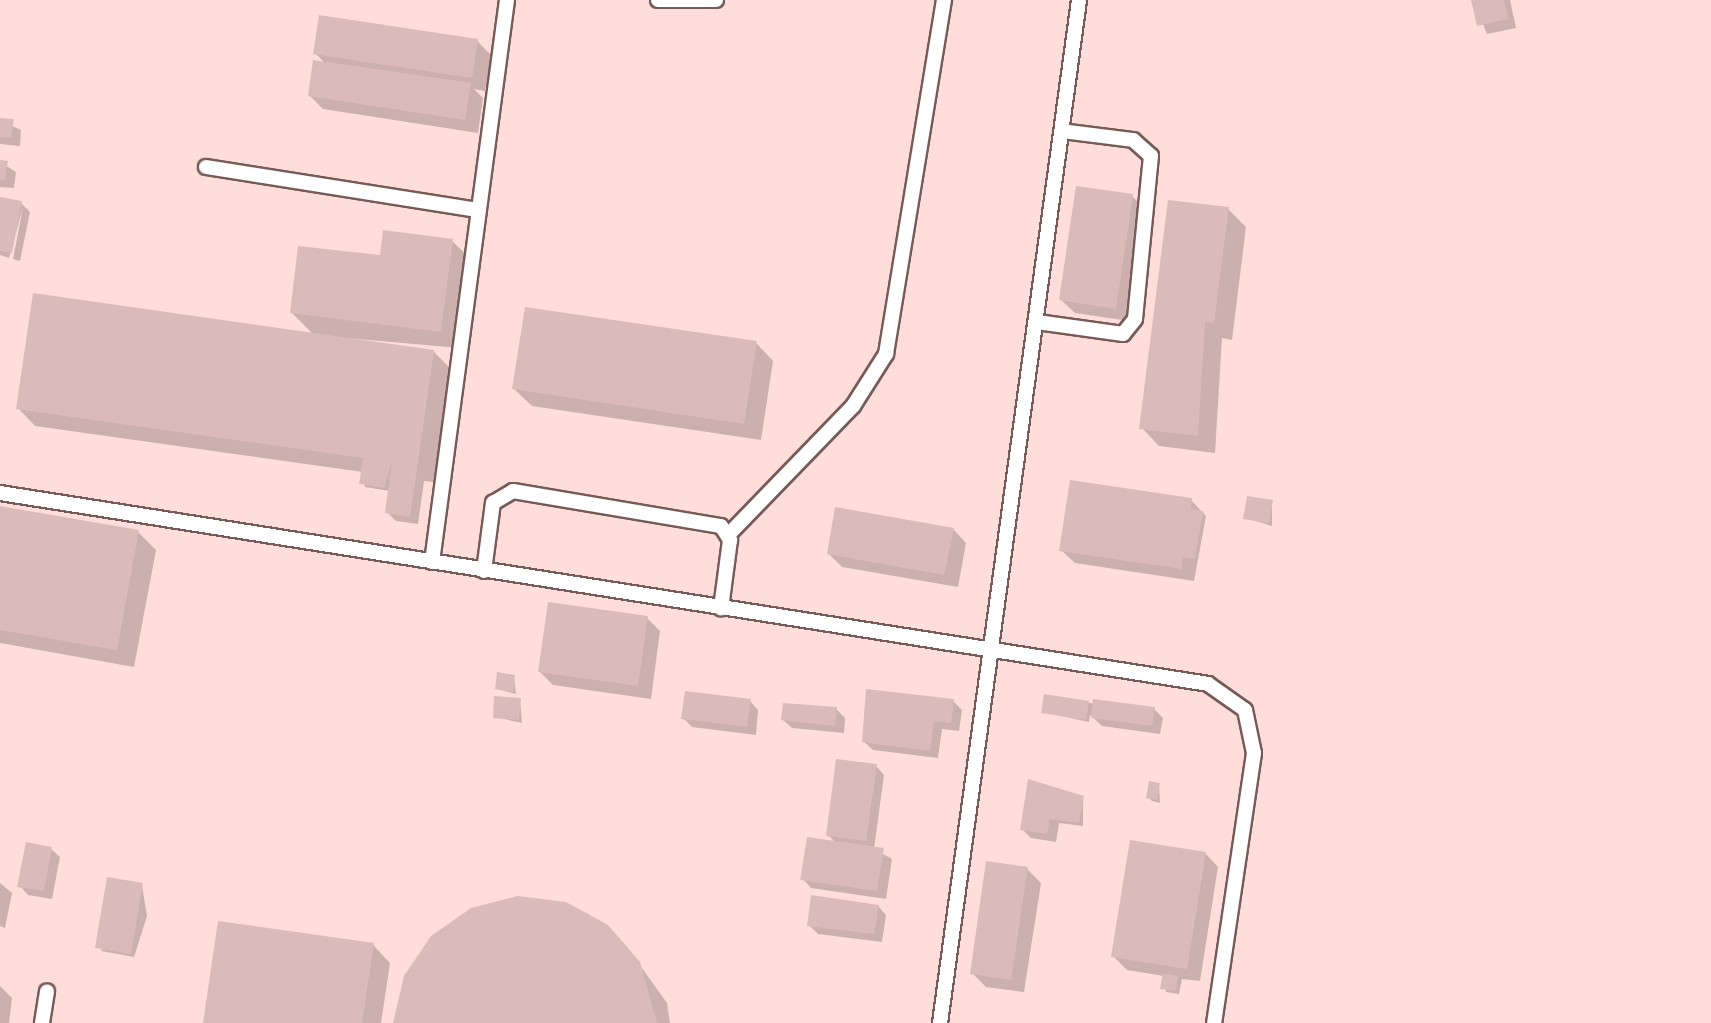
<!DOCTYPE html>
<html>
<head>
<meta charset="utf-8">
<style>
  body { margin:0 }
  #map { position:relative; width:1711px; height:1023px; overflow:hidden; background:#feddda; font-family:Commissioner,sans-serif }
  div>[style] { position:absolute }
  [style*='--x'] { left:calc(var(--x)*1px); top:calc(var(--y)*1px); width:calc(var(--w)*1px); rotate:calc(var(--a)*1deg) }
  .shadow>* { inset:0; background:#0003 }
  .building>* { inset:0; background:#dbbbb9 }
  .roads { filter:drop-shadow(2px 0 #765b58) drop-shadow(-2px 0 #765b58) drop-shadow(0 2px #765b58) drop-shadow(0 -2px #765b58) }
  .lane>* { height:14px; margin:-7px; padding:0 7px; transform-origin:7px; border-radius:7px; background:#fff }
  span { translate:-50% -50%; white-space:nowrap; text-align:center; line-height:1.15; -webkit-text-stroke:6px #feddda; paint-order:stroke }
</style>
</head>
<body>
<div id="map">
  <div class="shadow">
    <div style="clip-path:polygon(1473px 0,1510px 0,1516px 28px,1487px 34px)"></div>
    <div style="clip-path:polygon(477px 41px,491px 55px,485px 91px,474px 89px,483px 98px,478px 133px,323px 109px,310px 96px,325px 63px,315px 53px)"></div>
    <div style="clip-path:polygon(0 120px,21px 130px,20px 146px,0 144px)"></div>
    <div style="clip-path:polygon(0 162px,16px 172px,14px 188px,0 187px)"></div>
    <div style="clip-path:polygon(1132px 196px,1145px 210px,1129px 321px,1075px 313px,1061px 300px)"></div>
    <div style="clip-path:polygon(0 199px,21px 203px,30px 212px,20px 261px,13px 259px,23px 207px,9px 258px,0 255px)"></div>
    <div style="clip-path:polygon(1228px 209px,1246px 227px,1232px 340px,1222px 338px,1215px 453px,1159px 446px,1142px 428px)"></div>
    <div style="clip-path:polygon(452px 241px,470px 258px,459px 348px,323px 336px,433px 351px,451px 369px,434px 482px,424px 481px,418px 524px,396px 521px,387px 512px,390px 491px,365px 487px,363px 472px,35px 426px,18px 408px,313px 334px,292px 313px,382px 258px)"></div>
    <div style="clip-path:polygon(756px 343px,773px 361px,761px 440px,532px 406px,514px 389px)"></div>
    <div style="clip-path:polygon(1191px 500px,1206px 516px,1194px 581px,1075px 563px,1061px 550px)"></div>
    <div style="clip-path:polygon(1272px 502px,1272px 526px,1246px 518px)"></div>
    <div style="clip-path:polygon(0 508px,138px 532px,156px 550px,134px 667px,0 643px)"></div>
    <div style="clip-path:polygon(953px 529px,966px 543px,958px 587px,842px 567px,829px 554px)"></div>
    <div style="clip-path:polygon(647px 618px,660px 631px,651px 699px,553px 685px,540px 672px)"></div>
    <div style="clip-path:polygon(514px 677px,516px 694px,497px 689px)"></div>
    <div style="clip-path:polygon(520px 700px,522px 723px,495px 717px)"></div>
    <div style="clip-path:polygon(750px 701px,758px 710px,756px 735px,692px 727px,683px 718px)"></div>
    <div style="clip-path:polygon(953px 701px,962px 710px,959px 731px,942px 729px,938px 758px,873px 750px,864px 742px)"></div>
    <div style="clip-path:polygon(1088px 703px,1154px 709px,1163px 718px,1160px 734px,1102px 726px,1090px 715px,1089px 722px,1043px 712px)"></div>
    <div style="clip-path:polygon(836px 709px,845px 718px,844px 733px,792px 728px,783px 720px)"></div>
    <div style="clip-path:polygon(876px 766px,884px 775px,874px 849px,892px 859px,886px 899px,811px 888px,803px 879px,836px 843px,828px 835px)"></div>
    <div style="clip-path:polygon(1029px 782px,1083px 798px,1083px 826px,1059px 823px,1056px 842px,1031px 838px,1022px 829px)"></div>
    <div style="clip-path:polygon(1159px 785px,1160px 803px,1152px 801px,1148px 797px)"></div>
    <div style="clip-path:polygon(51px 849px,60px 857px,52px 899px,28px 895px,20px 886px)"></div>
    <div style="clip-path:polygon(1205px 853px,1218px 867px,1200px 981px,1182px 979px,1179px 994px,1166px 992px,1164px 976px,1127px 970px,1114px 957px)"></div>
    <div style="clip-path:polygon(1027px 869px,1041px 883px,1024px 992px,986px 987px,972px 973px)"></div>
    <div style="clip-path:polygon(0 883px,12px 893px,5px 928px,0 926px)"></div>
    <div style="clip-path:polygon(142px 885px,147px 916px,134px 957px,101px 951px)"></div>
    <div style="clip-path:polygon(518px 898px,587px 913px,624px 943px,667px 1003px,670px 1023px,395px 1023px)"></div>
    <div style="clip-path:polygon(878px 906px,886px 915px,882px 942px,818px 934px,809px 925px)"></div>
    <div style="clip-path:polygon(373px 945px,390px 963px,381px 1023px,205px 1023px)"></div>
    <div style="clip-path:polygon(0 986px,12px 998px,9px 1023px,0 1023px)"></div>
  </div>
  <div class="building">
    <div style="clip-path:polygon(1471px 0,1504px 0,1508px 19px,1477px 26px)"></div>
    <div style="clip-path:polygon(319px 15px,478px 39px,472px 78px,313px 54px)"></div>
    <div style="clip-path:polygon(313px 60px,471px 83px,465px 120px,308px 96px)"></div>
    <div style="clip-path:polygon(0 118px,14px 119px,11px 138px,0 137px)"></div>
    <div style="clip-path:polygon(0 160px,8px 161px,5px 180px,0 180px)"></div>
    <div style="clip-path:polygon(1076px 186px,1133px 194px,1116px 309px,1059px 300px)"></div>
    <div style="clip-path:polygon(0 197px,22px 201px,12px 253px,0 251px)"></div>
    <div style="clip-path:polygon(1168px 200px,1229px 207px,1214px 323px,1205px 322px,1198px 436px,1139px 429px)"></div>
    <div style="clip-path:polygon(383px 230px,453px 239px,441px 332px,290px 313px,298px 246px,380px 255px)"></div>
    <div style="clip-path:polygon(33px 293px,434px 350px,410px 517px,385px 513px,392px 462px,384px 488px,359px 484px,363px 458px,16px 409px)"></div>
    <div style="clip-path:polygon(525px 307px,757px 341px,744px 424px,512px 389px)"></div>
    <div style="clip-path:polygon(1070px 480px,1192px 498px,1191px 509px,1203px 511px,1195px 559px,1183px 557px,1182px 569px,1059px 551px)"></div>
    <div style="clip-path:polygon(1247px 496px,1273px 500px,1269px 523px,1243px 519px)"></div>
    <div style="clip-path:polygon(0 506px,139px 530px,117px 650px,0 630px)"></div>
    <div style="clip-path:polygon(835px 507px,954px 528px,944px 575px,827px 554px)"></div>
    <div style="clip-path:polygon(548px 602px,648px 616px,638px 686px,538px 672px)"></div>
    <div style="clip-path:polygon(497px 672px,515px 675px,513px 692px,495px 689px)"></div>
    <div style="clip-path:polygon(866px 689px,954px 699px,951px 723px,934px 721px,930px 751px,862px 742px)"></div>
    <div style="clip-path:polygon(685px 691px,751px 699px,747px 727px,681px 719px)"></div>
    <div style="clip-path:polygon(1044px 694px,1089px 701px,1086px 720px,1041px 713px)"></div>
    <div style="clip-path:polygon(494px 696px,521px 698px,519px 720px,493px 718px)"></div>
    <div style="clip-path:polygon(1093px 699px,1155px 707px,1152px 726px,1091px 718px)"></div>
    <div style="clip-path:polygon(783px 703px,837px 707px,835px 726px,781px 720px)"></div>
    <div style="clip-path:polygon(836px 759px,877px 764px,866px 841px,826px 836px)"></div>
    <div style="clip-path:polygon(1028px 779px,1084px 796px,1079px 823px,1050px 819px,1047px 834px,1020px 830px)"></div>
    <div style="clip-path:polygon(1149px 781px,1160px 783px,1157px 800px,1146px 798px)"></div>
    <div style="clip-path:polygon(807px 837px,884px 848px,877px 891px,800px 880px)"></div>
    <div style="clip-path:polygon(1130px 840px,1206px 852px,1187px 969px,1111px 957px)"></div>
    <div style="clip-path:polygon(26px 842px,52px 847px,44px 891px,17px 887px)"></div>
    <div style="clip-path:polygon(986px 861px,1028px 867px,1011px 980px,970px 974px)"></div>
    <div style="clip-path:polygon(107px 877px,143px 883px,131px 954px,95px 948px)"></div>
    <div style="clip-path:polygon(811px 895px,879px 905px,874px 934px,807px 926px)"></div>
    <div style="clip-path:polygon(518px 896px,566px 902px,608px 925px,640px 962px,657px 1023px,393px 1023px,404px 976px,431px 936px,471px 908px)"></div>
    <div style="clip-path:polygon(218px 921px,374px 943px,362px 1023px,203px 1023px)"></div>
    <div style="clip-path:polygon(1163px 973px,1178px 976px,1176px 991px,1160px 989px)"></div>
  </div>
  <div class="roads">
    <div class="lane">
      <div style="--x:658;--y:0;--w:58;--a:0"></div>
      <div style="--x:206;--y:167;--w:276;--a:9"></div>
      <div style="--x:1037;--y:322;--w:87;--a:7.9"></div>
      <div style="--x:1123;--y:334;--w:19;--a:-51"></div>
      <div style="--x:1135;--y:319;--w:164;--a:-84.4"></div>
      <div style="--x:1151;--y:156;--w:24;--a:-138"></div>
      <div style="--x:1133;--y:140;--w:72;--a:-172.8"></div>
      <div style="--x:0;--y:493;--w:1223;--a:8.98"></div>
      <div style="--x:1208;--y:684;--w:45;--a:35.1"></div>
      <div style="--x:1245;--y:710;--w:44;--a:78.2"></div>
      <div style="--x:1254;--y:753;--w:273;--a:98.4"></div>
      <div style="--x:729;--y:534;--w:178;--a:-45.9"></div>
      <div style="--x:853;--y:406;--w:62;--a:-57.6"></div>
      <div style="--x:886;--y:354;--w:359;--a:-80.7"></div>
      <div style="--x:432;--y:562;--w:567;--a:-82.4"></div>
      <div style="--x:484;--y:571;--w:69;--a:-82.5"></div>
      <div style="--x:493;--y:503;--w:23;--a:-31"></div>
      <div style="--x:513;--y:491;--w:211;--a:9.6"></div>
      <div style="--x:721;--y:526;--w:17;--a:57"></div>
      <div style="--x:730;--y:540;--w:69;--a:97.5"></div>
      <div style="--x:42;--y:1023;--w:32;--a:-81"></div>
      <div style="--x:940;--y:1023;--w:1032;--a:-82.26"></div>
    </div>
  </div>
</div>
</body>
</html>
